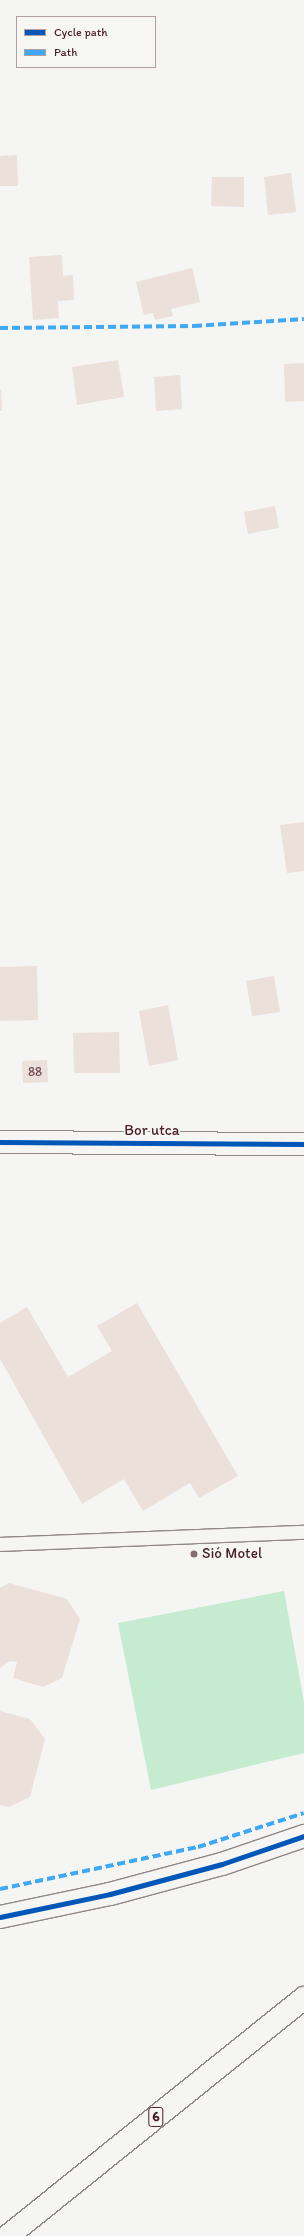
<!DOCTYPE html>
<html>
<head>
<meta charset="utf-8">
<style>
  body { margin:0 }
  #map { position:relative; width:304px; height:2236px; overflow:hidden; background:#f5f5f3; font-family:Itim,sans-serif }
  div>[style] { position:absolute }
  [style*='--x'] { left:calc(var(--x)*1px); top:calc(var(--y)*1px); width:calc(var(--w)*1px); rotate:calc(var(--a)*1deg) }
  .green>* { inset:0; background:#c5ecd0 }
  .building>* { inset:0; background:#ebe0da }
  .roads { filter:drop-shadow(1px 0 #8f8788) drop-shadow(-1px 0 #8f8788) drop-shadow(0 1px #8f8788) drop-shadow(0 -1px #8f8788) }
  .lane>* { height:13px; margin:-6.5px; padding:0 6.5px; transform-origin:6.5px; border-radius:6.5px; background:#f5f5f3 }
  .street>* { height:22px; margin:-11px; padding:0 11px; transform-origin:11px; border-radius:11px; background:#f5f5f3 }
  .secondary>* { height:22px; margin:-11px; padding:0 11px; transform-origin:11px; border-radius:11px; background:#f5f5f3 }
  .primary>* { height:22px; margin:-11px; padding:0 11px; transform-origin:11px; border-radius:11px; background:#f5f5f3 }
  .quiet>* { height:4px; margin-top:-2px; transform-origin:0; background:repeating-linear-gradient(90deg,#3fa9f5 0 8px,transparent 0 12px) }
  .cycleway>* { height:5px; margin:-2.5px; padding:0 2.5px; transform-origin:2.5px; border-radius:2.5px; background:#0057b8 }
  .dots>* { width:11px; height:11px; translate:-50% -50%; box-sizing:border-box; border:2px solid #f6f6f2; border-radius:50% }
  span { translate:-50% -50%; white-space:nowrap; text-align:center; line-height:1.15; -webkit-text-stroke:3.5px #f6f6f2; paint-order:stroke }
  .number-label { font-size:13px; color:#724f57 }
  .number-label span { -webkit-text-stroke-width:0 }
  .shield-label span { padding:1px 3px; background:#f6f6f2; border:1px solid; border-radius:3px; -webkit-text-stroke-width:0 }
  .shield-label { font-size:14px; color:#4a1f2b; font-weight:700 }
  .street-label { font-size:15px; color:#4a1f2b }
  .poi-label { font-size:15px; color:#4a1f2b }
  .left { translate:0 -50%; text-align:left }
  .legend { position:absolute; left:16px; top:16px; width:140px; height:52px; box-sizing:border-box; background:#f6f6f2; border:1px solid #b1a0a2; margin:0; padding:5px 7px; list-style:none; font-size:12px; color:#4a1f2b }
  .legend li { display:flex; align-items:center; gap:8px; height:20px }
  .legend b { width:20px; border:1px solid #b1a0a2 }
</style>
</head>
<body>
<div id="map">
  <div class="green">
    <div style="clip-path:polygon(284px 1591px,304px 1702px,304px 1753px,151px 1790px,118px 1623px)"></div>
  </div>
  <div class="building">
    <div style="clip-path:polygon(17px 155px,18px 186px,0 186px,0 156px)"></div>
    <div style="clip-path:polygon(291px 173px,296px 212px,268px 215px,264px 177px)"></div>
    <div style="clip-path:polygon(212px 177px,244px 177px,244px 207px,211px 206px)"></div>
    <div style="clip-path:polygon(62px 255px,63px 276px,73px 275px,74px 300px,58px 301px,59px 318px,33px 320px,29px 257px)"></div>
    <div style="clip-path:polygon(192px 268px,200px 302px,171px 309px,173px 316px,155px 320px,153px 313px,144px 315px,136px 282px)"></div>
    <div style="clip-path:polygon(118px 360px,124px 397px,77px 405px,72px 367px)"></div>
    <div style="clip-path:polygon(304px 363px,304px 401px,285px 402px,284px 364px)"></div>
    <div style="clip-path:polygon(180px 375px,182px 409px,156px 411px,154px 377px)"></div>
    <div style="clip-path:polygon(0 390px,1px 390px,2px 411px,0 411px)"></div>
    <div style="clip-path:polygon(275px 506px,279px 528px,248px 534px,244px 512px)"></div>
    <div style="clip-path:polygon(304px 822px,304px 871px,287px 873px,280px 825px)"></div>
    <div style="clip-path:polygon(37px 966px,38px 1020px,0 1021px,0 967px)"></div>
    <div style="clip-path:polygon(274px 976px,280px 1012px,252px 1016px,246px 981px)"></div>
    <div style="clip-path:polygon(168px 1005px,178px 1060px,149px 1066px,139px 1011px)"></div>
    <div style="clip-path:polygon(119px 1032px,120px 1073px,74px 1073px,73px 1033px)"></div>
    <div style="clip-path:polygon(47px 1060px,48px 1082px,23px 1083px,22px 1061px)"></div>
    <div style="clip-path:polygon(137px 1303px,238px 1476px,199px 1498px,190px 1483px,143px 1511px,124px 1479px,82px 1504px,0 1359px,0 1323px,27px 1307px,68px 1377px,112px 1351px,97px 1326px)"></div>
    <div style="clip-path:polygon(9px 1583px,67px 1599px,80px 1619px,62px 1678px,43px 1687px,13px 1678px,17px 1662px,10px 1661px,0 1668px,0 1588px)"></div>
    <div style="clip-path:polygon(0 1711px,30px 1719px,45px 1739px,30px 1797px,9px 1807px,0 1805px)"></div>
  </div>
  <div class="roads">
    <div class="lane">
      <div style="--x:0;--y:1544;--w:304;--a:-2.3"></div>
    </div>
    <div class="street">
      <div style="--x:0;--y:1142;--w:304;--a:0.4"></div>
    </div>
    <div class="secondary">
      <div style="--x:0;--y:1917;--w:112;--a:-11.8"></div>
      <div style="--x:110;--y:1894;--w:116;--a:-15"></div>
      <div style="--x:222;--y:1864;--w:87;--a:-18.9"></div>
    </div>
    <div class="primary">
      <div style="--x:8;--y:2236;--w:380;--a:-38.8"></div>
    </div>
  </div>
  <div class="quiet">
    <div style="--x:0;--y:328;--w:194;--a:-0.6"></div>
    <div style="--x:194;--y:326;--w:110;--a:-3.6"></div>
    <div style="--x:0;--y:1889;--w:202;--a:-12"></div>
    <div style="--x:198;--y:1847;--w:111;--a:-17.8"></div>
  </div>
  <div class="cycleway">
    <div style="--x:0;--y:1142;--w:304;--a:0.4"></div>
    <div style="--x:0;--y:1917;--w:112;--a:-11.8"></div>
    <div style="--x:110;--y:1894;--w:116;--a:-15"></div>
    <div style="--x:222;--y:1864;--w:87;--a:-18.9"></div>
  </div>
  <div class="dots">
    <div style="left:194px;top:1554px;background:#866a71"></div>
  </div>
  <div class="number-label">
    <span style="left:35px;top:1072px">88</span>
  </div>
  <div class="shield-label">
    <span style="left:156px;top:2117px">6</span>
  </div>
  <div class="street-label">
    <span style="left:152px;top:1131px">Bor utca</span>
  </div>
  <div class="poi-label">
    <span class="left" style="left:202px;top:1554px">Sió Motel</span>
  </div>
  <ul class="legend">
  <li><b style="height:5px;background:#0057b8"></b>Cycle path</li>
  <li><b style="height:5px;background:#3fa9f5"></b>Path</li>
  </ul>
</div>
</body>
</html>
